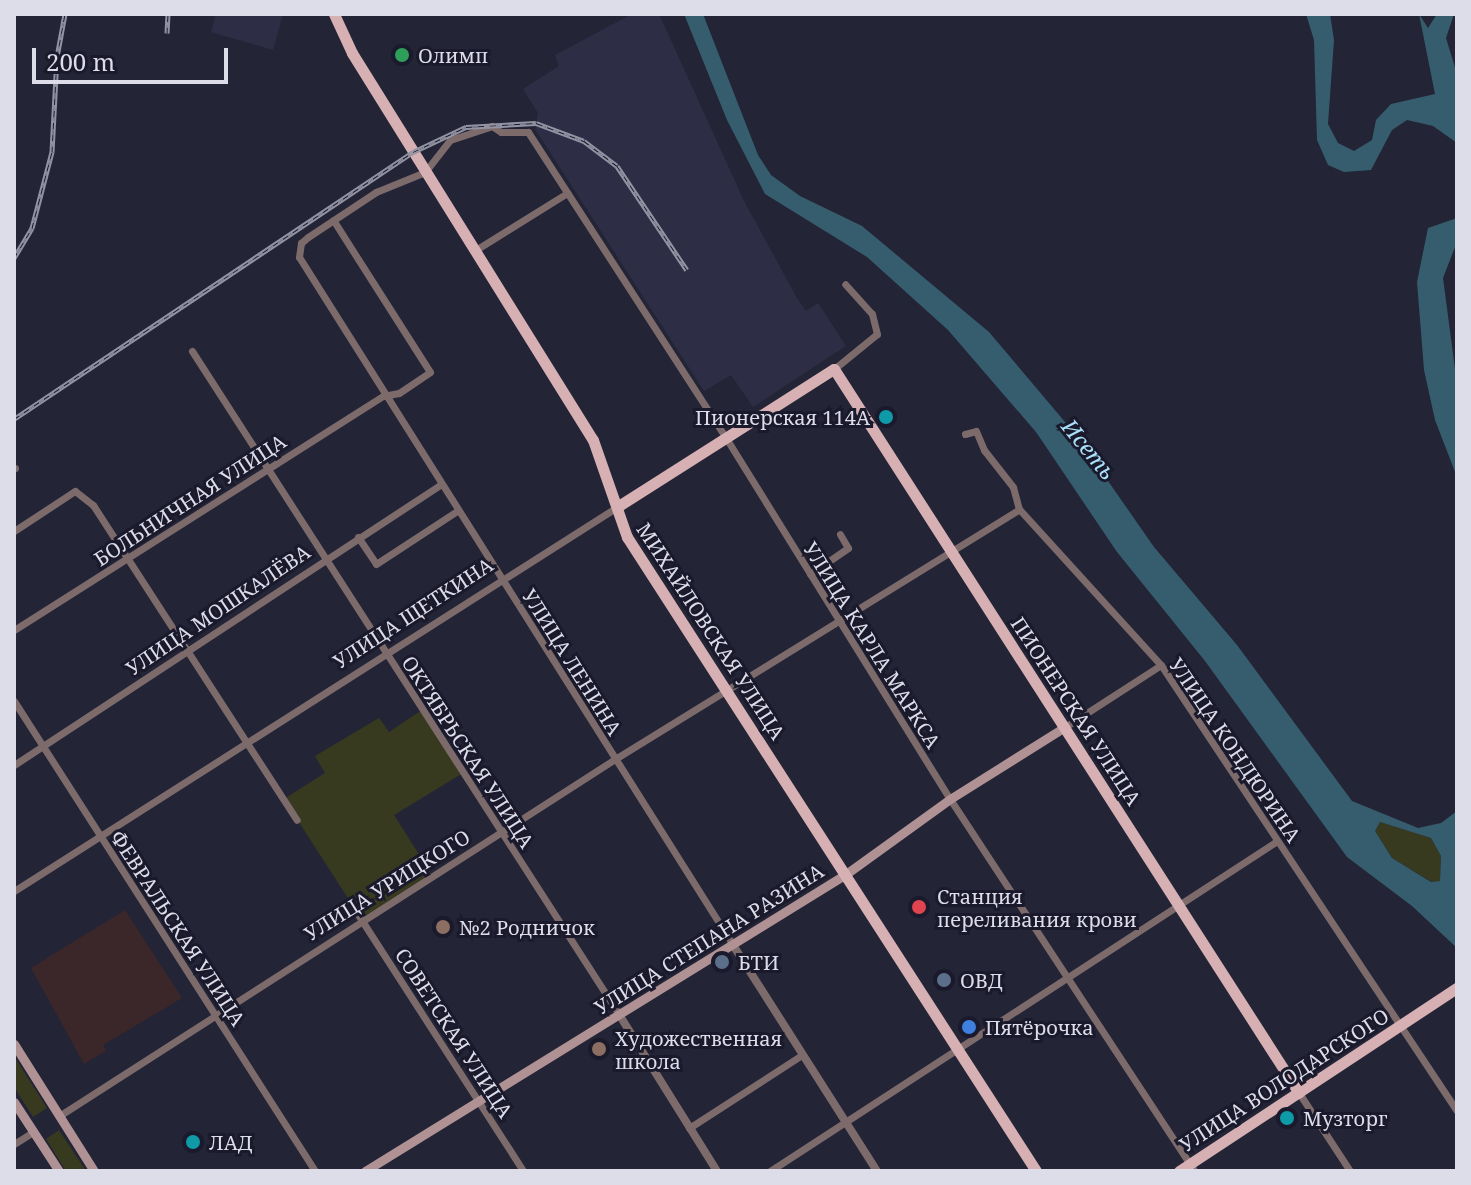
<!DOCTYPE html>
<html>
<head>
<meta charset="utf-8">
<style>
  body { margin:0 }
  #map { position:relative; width:1471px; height:1185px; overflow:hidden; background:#232436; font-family:"Noto Serif",serif }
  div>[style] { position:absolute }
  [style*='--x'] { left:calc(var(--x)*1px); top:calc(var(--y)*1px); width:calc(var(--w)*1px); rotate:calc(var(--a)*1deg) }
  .built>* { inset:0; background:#2d2e45 }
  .education>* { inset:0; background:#3b2729 }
  .green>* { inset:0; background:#383a20 }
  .water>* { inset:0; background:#365d6e }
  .minor>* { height:7px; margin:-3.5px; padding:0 3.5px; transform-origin:3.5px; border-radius:3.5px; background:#7d6b6c }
  .tertiary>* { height:8px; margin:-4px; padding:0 4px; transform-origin:4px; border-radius:4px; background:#7d6b6c }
  .secondary>* { height:9px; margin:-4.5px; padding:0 4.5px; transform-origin:4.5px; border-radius:4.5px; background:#b09294 }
  .primary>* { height:11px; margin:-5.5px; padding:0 5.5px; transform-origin:5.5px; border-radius:5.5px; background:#d6b0b3 }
  .rail>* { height:5px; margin-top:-2.5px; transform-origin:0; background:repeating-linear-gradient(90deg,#1a1a2c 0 6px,#9394a3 0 12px); box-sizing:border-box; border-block:2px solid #9394a3 }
  .dots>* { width:22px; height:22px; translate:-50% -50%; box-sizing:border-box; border:4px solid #1a1a2c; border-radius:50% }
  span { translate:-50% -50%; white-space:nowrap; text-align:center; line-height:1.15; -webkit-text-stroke:6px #1a1a2c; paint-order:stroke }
  .poi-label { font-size:20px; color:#dcdde9 }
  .left { translate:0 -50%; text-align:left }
  .right { translate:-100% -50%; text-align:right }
  .street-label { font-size:20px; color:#dcdde9 }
  .water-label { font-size:22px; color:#aae0f9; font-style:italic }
  .frame { position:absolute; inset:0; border:16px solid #dcdde9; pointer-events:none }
  .scale { position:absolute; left:32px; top:48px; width:196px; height:36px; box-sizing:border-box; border:4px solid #dcdde9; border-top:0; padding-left:10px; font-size:24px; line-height:28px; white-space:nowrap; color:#dcdde9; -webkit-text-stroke:6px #1a1a2c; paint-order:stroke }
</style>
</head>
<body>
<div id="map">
  <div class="built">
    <div style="clip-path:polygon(216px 14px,283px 14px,273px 50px,211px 32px)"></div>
    <div style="clip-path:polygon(632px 14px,659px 14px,744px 201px,797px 298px,806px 311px,818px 303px,846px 346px,753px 407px,731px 375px,704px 391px,535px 129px,538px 113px,523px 89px,559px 66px,555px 55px)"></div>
  </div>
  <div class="education">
    <div style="clip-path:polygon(125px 910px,182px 998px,103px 1045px,106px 1051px,84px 1064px,31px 968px)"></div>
  </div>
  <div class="green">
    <div style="clip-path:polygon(422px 710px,463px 773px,394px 815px,432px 875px,362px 920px,284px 799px,325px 773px,315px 756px,379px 718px,389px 732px)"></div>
    <div style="clip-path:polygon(1380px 822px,1431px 838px,1441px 856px,1440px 881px,1432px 882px,1392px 858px,1375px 831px)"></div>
    <div style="clip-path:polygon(14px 1056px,47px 1108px,33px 1117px,14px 1087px)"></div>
    <div style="clip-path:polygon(59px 1130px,86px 1171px,66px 1171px,46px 1139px)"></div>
  </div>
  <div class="water">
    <div style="clip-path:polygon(evenodd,684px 14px,703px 14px,758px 155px,771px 175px,800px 196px,862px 226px,989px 332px,1076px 435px,1154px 547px,1237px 645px,1352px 801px,1418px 828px,1441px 823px,1457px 811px,1457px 948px,1412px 906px,1347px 857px,1205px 661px,1117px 552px,1036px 432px,948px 330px,867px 257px,765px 194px,727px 120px,684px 14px,1380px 822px,1431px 838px,1441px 856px,1440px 881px,1431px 882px,1392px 858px,1375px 831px,1380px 822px)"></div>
    <div style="clip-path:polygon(1306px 14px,1330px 14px,1334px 40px,1328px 124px,1338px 143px,1354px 151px,1372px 140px,1376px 120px,1391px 104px,1435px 94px,1419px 14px,1428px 28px,1437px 14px,1454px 14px,1446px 38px,1457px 74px,1457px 143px,1433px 126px,1407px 120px,1392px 130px,1371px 170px,1344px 172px,1328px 165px,1317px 140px,1314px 40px)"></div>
    <div style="clip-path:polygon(1457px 218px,1457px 242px,1443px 278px,1457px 384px,1457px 477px,1435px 420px,1424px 370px,1417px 282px,1428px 228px)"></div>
  </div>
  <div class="minor">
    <div style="--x:474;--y:251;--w:110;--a:-31.9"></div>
    <div style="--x:192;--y:351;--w:791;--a:57.23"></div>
    <div style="--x:834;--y:369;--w:55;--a:-39.1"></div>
    <div style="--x:877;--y:334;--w:21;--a:-104"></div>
    <div style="--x:872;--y:314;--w:40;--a:-132"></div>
    <div style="--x:965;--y:434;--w:11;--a:-15"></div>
    <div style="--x:976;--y:431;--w:21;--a:67"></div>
    <div style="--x:984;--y:450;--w:47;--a:51.9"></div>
    <div style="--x:1013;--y:487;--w:23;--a:75"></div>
    <div style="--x:1019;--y:509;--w:211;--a:47.7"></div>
    <div style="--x:1161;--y:665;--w:535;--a:56.43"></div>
    <div style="--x:14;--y:468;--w:1;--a:0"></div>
    <div style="--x:14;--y:531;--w:73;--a:-33.3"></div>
    <div style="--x:75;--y:491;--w:23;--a:38"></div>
    <div style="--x:93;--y:505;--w:375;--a:57.1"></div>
    <div style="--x:358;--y:537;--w:32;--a:56"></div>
    <div style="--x:376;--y:564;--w:97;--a:-33.2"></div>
    <div style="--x:810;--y:574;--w:46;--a:-34.4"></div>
    <div style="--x:848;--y:548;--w:16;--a:-120"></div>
    <div style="--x:14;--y:630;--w:437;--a:-32.4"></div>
    <div style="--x:383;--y:396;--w:16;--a:-11"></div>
    <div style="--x:399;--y:393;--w:37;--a:-34"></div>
    <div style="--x:430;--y:372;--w:180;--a:-122.5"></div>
    <div style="--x:14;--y:701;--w:558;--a:57.36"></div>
    <div style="--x:1065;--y:727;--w:114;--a:-32.9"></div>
    <div style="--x:14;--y:765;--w:510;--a:-33.32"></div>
    <div style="--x:14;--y:891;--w:715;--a:-32.49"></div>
    <div style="--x:357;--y:913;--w:307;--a:57.2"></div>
    <div style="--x:733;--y:945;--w:813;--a:-122.24"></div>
    <div style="--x:299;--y:257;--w:14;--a:-82"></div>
    <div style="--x:301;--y:243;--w:9;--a:-41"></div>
    <div style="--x:308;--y:237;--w:82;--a:-33.5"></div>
    <div style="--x:376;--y:192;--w:53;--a:-22.2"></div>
    <div style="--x:425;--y:172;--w:41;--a:-52"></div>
    <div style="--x:450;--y:140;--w:44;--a:-18.4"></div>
    <div style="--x:492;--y:126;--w:11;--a:34"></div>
    <div style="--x:501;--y:132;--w:27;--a:0"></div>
    <div style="--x:528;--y:132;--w:364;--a:57.1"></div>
    <div style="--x:726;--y:438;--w:425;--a:58.2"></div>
    <div style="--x:950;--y:799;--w:445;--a:56.7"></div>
    <div style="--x:1299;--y:1093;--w:93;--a:56.8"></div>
    <div style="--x:59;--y:1116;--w:661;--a:-32.7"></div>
    <div style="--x:615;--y:759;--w:475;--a:-31.7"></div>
    <div style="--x:689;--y:1128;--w:135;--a:-32.9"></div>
    <div style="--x:14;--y:1144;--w:22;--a:-32"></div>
    <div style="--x:770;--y:1171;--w:605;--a:-33.06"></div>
  </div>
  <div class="tertiary">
    <div style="--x:733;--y:945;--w:268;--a:57.5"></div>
    <div style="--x:620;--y:1016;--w:183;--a:58"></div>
  </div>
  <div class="secondary">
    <div style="--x:14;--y:1044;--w:150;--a:57.8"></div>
    <div style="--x:14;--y:1102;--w:82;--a:56.9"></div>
    <div style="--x:365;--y:1171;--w:565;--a:-31.69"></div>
    <div style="--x:846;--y:874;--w:128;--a:-35.8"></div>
    <div style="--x:950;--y:799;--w:136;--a:-32.1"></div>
  </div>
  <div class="primary">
    <div style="--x:334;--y:14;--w:43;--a:65.2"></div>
    <div style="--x:352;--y:53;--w:456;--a:58.1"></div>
    <div style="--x:593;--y:440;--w:103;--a:70.7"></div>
    <div style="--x:627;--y:537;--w:754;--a:57.17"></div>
    <div style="--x:617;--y:507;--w:257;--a:-32.5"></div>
    <div style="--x:834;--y:369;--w:860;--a:57.29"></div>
    <div style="--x:1179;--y:1171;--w:333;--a:-33.4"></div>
  </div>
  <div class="rail">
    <div style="--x:167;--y:33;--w:19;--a:-87"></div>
    <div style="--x:14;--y:258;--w:35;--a:-59"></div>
    <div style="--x:32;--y:228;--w:79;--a:-75.3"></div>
    <div style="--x:52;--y:152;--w:95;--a:-87"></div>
    <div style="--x:57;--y:57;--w:44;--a:-79.5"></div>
    <div style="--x:14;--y:419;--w:480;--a:-33.8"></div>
    <div style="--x:413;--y:152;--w:59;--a:-25.3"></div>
    <div style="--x:466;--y:127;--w:70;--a:-3.3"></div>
    <div style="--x:536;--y:123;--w:51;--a:20.6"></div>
    <div style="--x:584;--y:141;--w:41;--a:37.1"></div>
    <div style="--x:617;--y:166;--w:125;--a:56.1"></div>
  </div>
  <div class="dots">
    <div style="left:402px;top:55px;background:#2e9e5b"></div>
    <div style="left:886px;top:417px;background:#0f9aa8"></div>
    <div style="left:919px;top:907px;background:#e0444e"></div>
    <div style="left:443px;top:927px;background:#8d6e63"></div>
    <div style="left:722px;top:962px;background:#5c6f8a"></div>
    <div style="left:944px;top:980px;background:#5c6f8a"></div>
    <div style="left:969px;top:1027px;background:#3f7fe0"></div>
    <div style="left:599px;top:1049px;background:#8d6e63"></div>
    <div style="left:1287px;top:1118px;background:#0f9aa8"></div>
    <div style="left:193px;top:1142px;background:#0f9aa8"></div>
  </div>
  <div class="poi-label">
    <span class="left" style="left:418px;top:55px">Олимп</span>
    <span class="right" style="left:870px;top:417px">Пионерская 114А</span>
    <span class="left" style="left:937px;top:908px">Станция<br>переливания крови</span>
    <span class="left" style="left:459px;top:927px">№2 Родничок</span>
    <span class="left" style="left:738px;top:962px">БТИ</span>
    <span class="left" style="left:960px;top:980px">ОВД</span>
    <span class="left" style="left:985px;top:1027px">Пятёрочка</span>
    <span class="left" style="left:615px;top:1050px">Художественная<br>школа</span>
    <span class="left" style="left:1303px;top:1118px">Музторг</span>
    <span class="left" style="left:209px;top:1142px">ЛАД</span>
  </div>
  <div class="street-label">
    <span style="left:190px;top:500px;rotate:-33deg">БОЛЬНИЧНАЯ УЛИЦА</span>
    <span style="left:218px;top:610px;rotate:-34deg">УЛИЦА МОШКАЛЁВА</span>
    <span style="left:413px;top:613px;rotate:-33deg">УЛИЦА ЩЕТКИНА</span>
    <span style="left:711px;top:631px;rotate:57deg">МИХАЙЛОВСКАЯ УЛИЦА</span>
    <span style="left:872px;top:645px;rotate:58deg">УЛИЦА КАРЛА МАРКСА</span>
    <span style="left:572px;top:662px;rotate:58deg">УЛИЦА ЛЕНИНА</span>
    <span style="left:1076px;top:711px;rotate:57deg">ПИОНЕРСКАЯ УЛИЦА</span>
    <span style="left:1235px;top:750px;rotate:56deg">УЛИЦА КОНДЮРИНА</span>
    <span style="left:468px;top:752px;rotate:57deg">ОКТЯБРЬСКАЯ УЛИЦА</span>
    <span style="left:387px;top:885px;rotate:-32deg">УЛИЦА УРИЦКОГО</span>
    <span style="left:178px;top:928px;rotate:57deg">ФЕВРАЛЬСКАЯ УЛИЦА</span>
    <span style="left:709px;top:939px;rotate:-32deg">УЛИЦА СТЕПАНА РАЗИНА</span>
    <span style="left:454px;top:1033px;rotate:57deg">СОВЕТСКАЯ УЛИЦА</span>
    <span style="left:1284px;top:1080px;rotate:-33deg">УЛИЦА ВОЛОДАРСКОГО</span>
  </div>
  <div class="water-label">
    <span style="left:1089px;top:449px;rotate:51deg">Исеть</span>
  </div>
  <div class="frame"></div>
  <div class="scale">200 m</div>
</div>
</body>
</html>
